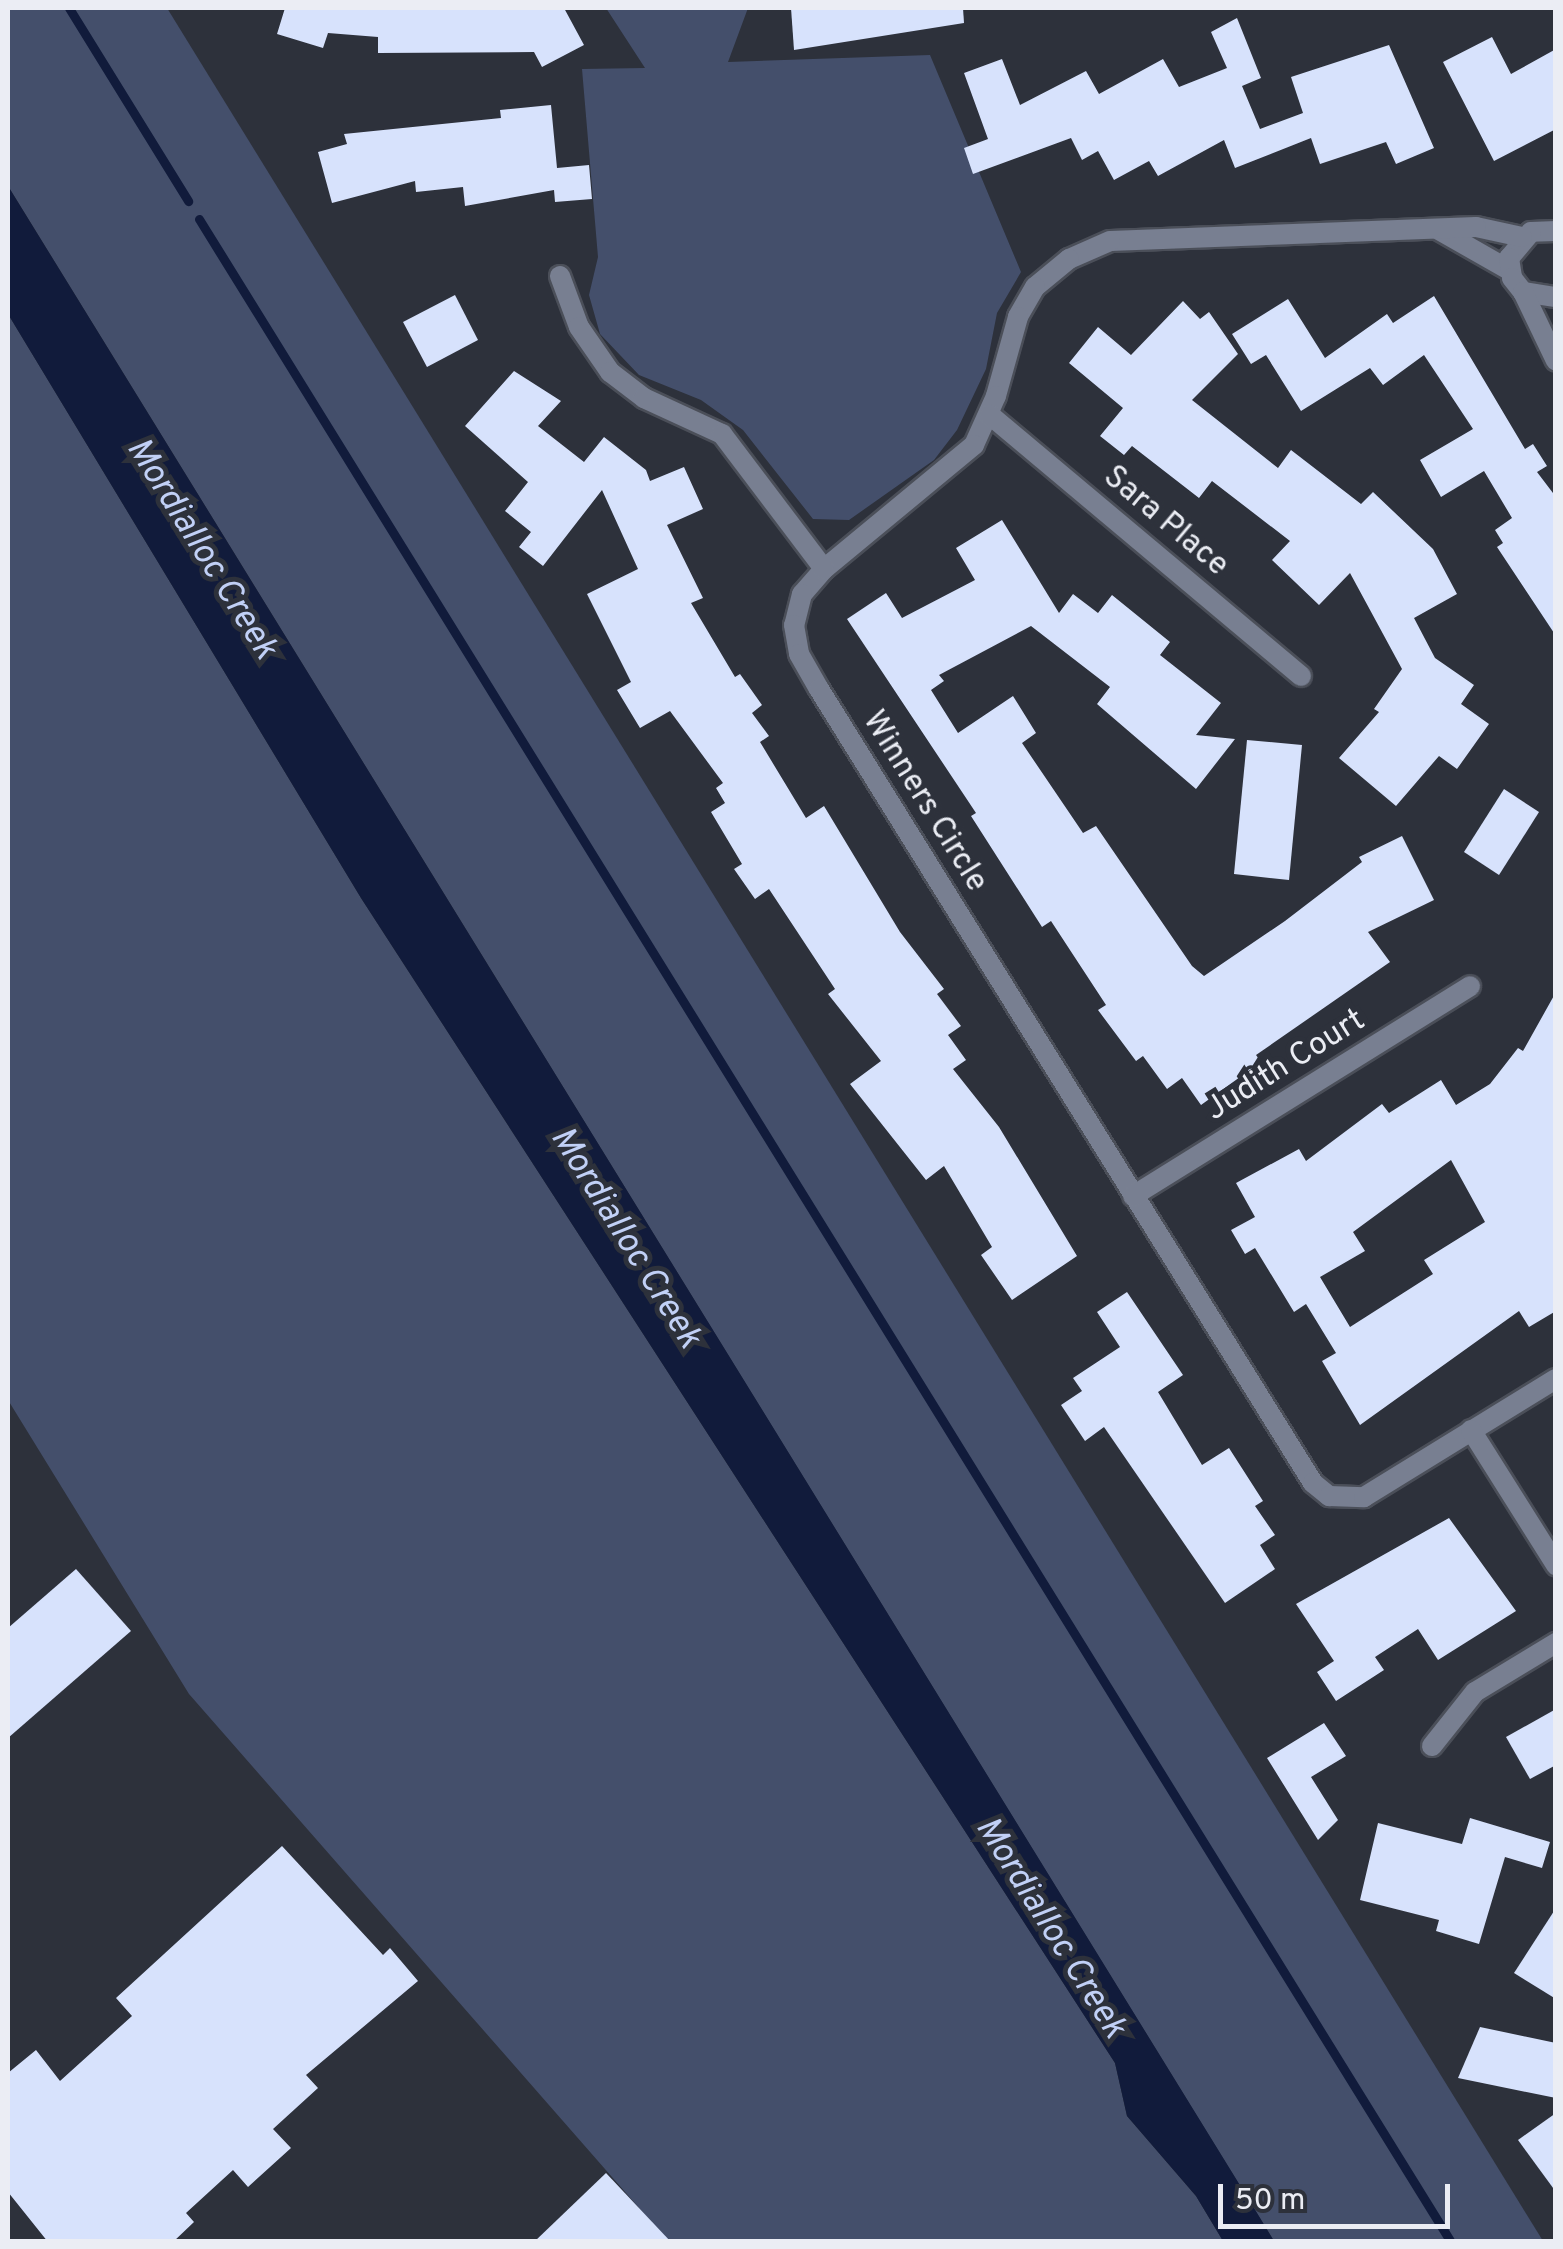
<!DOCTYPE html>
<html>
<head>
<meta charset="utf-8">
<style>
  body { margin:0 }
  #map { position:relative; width:1563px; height:2249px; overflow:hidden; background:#2d313b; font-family:Overpass,sans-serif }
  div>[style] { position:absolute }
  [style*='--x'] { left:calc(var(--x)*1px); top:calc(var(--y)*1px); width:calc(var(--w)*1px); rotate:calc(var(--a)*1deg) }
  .green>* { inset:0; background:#444f6b }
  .water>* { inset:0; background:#111b3b }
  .stream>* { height:9px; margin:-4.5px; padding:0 4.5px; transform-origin:4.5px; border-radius:4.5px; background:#111b3b }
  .building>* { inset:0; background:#d7e2fc }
  .roads { filter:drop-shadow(2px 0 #4b4f59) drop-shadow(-2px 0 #4b4f59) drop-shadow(0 2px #4b4f59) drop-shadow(0 -2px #4b4f59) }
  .street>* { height:20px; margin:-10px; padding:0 10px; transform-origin:10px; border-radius:10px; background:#787f91 }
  span { translate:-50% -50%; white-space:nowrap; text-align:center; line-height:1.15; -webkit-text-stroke:10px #2d313b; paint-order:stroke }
  .street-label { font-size:32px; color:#ebedf4 }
  .water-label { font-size:35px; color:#c1d0f6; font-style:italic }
  .frame { position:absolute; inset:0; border:10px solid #ebedf4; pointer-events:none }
  .scale { position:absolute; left:1218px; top:2184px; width:232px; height:45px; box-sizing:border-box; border:5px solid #ebedf4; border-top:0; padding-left:12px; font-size:30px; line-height:35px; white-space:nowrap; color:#ebedf4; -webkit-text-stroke:8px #2d313b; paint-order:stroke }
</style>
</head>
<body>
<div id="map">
  <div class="green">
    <div style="clip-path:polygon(8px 8px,167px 8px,1543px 2241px,1274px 2241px,8px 186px)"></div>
    <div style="clip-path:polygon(606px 8px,748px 8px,728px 62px,930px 55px,1021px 272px,997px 313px,986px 369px,957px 430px,934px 460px,849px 520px,813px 519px,743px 430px,701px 400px,639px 375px,600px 334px,589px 295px,598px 257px,582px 69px,645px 68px)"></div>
    <div style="clip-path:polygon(8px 314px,361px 898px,1115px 2063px,1127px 2116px,1196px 2196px,1223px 2241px,668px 2241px,189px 1694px,8px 1400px)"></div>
  </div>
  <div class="water">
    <div style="clip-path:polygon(8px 186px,1254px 2208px,1274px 2241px,1223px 2241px,1196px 2196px,1127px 2116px,1115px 2063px,361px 898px,8px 314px)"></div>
  </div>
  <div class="stream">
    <div style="--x:69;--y:8;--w:227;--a:58.3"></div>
    <div style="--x:199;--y:219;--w:2379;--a:58.25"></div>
  </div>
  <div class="building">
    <div style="clip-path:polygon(285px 8px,564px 8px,584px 45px,542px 67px,534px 52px,378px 53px,378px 37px,328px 33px,323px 48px,277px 34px)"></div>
    <div style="clip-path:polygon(791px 8px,963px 8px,964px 23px,794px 50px)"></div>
    <div style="clip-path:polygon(1237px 18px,1261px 78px,1242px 86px,1260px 129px,1303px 113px,1291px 77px,1389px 45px,1434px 148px,1396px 164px,1386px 142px,1320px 164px,1311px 138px,1235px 168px,1224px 140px,1158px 176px,1149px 161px,1114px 180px,1098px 151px,1082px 160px,1071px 138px,973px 174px,964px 148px,988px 139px,964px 73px,1002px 59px,1020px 105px,1086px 71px,1099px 94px,1163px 59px,1179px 87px,1227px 68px,1211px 32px)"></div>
    <div style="clip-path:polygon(1492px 37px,1511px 74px,1556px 49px,1556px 129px,1494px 161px,1443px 62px)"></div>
    <div style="clip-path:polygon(551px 105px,557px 168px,589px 165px,592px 199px,555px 202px,554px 190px,465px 206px,463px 187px,416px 192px,415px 181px,332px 203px,318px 152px,347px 144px,344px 134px,501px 118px,500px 110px)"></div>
    <div style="clip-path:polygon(455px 295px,478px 340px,427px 367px,403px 322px)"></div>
    <div style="clip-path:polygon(1434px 296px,1525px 449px,1533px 444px,1547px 466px,1537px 472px,1556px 497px,1556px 636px,1497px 547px,1503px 543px,1495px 530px,1512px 518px,1484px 471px,1441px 497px,1420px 460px,1473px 429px,1424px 355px,1383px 385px,1370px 368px,1301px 411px,1266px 355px,1251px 364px,1232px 334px,1288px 299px,1325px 358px,1387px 314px,1393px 323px)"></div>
    <div style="clip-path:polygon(1183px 301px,1200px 319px,1209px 312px,1238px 354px,1192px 400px,1278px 468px,1291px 450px,1361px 504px,1373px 492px,1433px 549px,1457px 594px,1414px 618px,1435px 658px,1474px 685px,1461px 704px,1489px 724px,1457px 769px,1439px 756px,1396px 806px,1339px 758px,1379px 712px,1374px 709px,1402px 669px,1350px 573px,1319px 605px,1272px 560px,1290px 541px,1212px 481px,1199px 498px,1132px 446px,1124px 455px,1100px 436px,1123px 408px,1069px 363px,1098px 327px,1131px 355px)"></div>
    <div style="clip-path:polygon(514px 371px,561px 401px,538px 426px,584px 462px,604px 437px,646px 470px,650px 481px,684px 467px,703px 509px,667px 525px,703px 598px,691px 603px,735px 677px,740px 674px,762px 705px,752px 713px,769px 736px,760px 742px,806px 818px,824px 806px,900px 932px,944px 989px,937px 994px,961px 1026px,948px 1035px,966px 1060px,953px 1069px,999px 1127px,1077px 1256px,1012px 1300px,981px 1255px,992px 1247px,944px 1166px,926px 1180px,850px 1084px,881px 1061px,828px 994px,835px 989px,769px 889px,755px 899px,734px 869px,742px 864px,711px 812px,725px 803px,716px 788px,723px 783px,670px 711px,640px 728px,617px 690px,631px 682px,587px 594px,638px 569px,602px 490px,543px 566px,519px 547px,531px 532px,505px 511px,528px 482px,465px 426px)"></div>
    <div style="clip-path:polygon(1002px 520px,1059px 613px,1073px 594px,1098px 613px,1112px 595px,1170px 642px,1160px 655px,1221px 703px,1196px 735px,1235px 739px,1196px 789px,1097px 704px,1110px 687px,1031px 626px,939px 675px,944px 681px,931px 690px,958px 733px,1013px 696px,1036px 733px,1022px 743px,1083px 833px,1096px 826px,1192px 966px,1204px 976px,1285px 921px,1362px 862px,1359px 857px,1402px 836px,1434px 900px,1368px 932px,1390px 962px,1256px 1055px,1261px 1062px,1201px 1105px,1182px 1078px,1167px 1089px,1143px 1056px,1136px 1061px,1098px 1010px,1106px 1005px,1051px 921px,1042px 927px,971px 816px,976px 813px,847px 619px,886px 593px,902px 618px,975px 580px,956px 548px)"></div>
    <div style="clip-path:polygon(1247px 740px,1302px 745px,1289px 880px,1234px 874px)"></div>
    <div style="clip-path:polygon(1504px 789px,1539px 812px,1499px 875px,1464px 852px)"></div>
    <div style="clip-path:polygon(evenodd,1556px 992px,1556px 1311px,1529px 1327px,1519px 1311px,1360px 1425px,1322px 1361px,1336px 1353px,1306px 1304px,1294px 1312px,1255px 1248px,1245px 1254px,1231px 1230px,1255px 1217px,1236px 1183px,1299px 1149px,1306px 1161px,1382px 1104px,1389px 1113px,1441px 1080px,1456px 1105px,1490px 1084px,1518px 1048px,1523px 1051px,1556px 992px,1451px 1160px,1485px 1222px,1424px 1260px,1433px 1274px,1350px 1327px,1320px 1277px,1365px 1251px,1353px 1232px,1451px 1160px)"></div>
    <div style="clip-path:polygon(1127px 1292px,1183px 1375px,1158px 1392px,1202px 1465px,1229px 1448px,1263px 1501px,1255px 1506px,1275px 1535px,1260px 1545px,1275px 1569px,1225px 1603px,1104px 1427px,1085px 1441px,1061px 1405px,1082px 1391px,1073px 1378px,1120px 1347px,1097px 1312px)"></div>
    <div style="clip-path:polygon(1449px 1518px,1516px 1611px,1438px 1660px,1418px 1629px,1375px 1657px,1384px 1670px,1336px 1701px,1317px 1672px,1334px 1661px,1296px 1604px)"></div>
    <div style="clip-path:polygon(76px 1569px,131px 1631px,8px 1738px,8px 1628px)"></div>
    <div style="clip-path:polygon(1556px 1709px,1556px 1765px,1530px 1779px,1506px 1737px)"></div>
    <div style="clip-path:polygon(1324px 1723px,1346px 1756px,1311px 1777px,1338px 1820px,1318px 1840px,1267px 1758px)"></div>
    <div style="clip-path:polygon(1470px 1818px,1550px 1842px,1542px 1868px,1505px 1857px,1479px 1944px,1436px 1931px,1439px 1920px,1360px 1900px,1378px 1823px,1462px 1844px)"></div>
    <div style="clip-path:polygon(282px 1846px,383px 1955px,390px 1948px,418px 1981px,306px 2075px,318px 2088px,273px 2129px,291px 2148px,248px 2187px,233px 2170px,186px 2213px,194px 2222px,173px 2242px,48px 2242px,8px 2192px,8px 2073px,36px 2050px,60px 2081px,132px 2016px,116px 1998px)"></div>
    <div style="clip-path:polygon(1556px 1908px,1556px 1999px,1514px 1973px)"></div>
    <div style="clip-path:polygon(1480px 2027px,1556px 2043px,1556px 2098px,1458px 2078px)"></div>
    <div style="clip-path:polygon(1556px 2113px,1556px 2192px,1518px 2140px)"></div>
    <div style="clip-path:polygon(606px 2173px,671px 2242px,534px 2242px)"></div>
  </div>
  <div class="roads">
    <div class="street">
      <div style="--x:1439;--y:230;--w:81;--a:29.7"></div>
      <div style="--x:1556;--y:231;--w:25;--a:178"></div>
      <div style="--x:1531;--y:232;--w:34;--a:130"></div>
      <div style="--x:1509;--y:258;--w:20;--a:81"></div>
      <div style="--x:1512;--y:278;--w:18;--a:52"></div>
      <div style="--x:1523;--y:292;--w:33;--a:9"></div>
      <div style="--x:1522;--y:237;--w:47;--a:-167.7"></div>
      <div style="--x:1476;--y:227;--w:366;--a:177.8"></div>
      <div style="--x:1110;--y:241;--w:45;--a:156.3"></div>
      <div style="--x:1069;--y:259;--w:44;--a:140.5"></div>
      <div style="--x:1035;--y:287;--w:34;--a:120"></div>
      <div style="--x:1018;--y:317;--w:82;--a:105.6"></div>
      <div style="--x:996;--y:396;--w:54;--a:114.2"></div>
      <div style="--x:974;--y:445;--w:195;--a:140.4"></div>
      <div style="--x:824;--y:569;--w:33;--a:131"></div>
      <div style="--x:802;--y:594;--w:32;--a:104"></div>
      <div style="--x:794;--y:625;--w:29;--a:80"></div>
      <div style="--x:799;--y:654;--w:40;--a:60.3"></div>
      <div style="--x:819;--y:689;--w:935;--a:58.11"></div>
      <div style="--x:1313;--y:1483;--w:21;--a:39"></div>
      <div style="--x:1329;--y:1496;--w:35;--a:2"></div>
      <div style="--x:1364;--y:1497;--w:225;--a:-31.6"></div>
      <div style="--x:560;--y:276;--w:54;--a:69.6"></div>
      <div style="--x:579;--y:327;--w:55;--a:55.4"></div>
      <div style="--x:610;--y:372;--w:43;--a:37.4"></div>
      <div style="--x:644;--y:398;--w:86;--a:24.8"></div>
      <div style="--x:722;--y:434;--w:169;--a:52.9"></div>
      <div style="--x:1523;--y:292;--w:76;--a:64.4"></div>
      <div style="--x:990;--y:415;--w:406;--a:40"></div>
      <div style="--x:1133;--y:1196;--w:397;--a:-31.9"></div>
      <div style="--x:1471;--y:1430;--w:160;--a:57.8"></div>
      <div style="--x:1432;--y:1746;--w:69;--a:-51.5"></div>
      <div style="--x:1475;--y:1692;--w:95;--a:-31.2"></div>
    </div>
  </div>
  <div class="street-label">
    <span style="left:1165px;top:522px;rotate:40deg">Sara Place</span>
    <span style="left:924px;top:802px;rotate:58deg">Winners Circle</span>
    <span style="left:1286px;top:1066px;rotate:-32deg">Judith Court</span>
  </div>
  <div class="water-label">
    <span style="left:201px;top:549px;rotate:58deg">Mordialloc Creek</span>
    <span style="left:625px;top:1238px;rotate:58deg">Mordialloc Creek</span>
    <span style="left:1050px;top:1928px;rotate:58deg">Mordialloc Creek</span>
  </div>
  <div class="frame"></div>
  <div class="scale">50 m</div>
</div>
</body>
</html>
